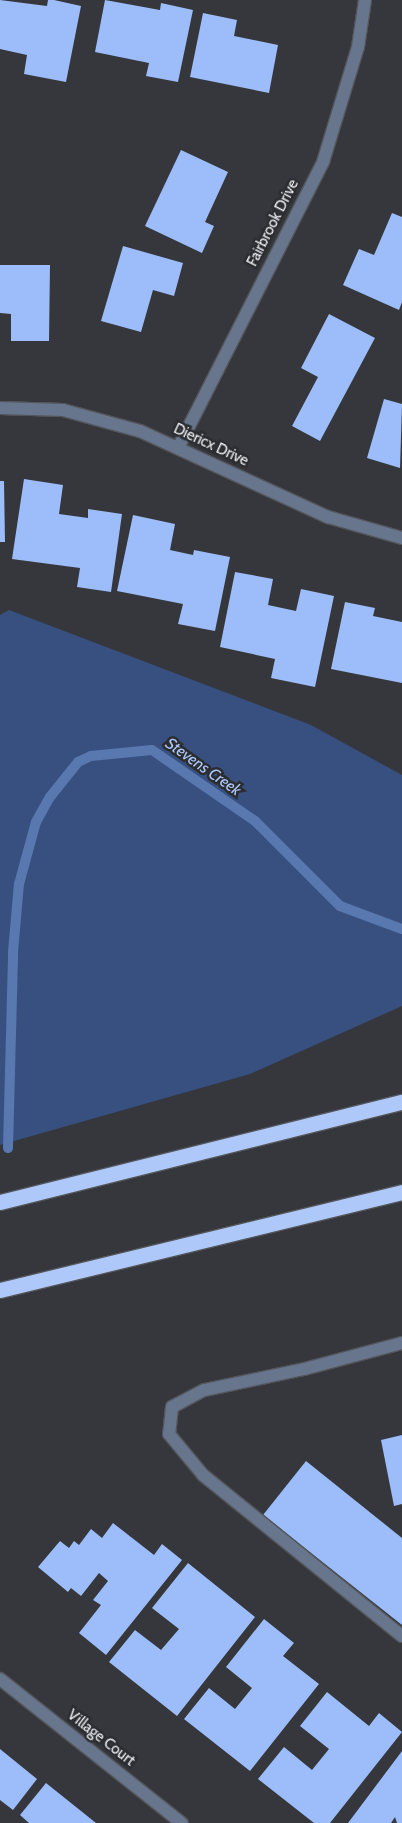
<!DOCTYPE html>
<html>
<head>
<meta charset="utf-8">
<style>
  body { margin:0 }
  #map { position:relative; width:402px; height:1823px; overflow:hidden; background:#35373c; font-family:Cabin,sans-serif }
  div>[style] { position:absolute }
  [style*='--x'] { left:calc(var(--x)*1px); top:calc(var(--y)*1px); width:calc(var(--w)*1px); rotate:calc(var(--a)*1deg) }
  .green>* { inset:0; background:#375080 }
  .stream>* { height:10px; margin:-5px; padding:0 5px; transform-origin:5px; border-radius:5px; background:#5978af }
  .building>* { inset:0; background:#9cbdfa }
  .roads { filter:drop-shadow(1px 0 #535559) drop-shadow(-1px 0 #535559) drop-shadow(0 1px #535559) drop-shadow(0 -1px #535559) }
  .service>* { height:12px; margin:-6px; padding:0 6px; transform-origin:6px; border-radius:6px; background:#67758d }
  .minor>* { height:12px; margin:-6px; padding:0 6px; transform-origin:6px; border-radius:6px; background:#67758d }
  .motorway>* { height:15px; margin:-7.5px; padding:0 7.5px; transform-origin:7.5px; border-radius:7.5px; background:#adc8f9 }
  span { translate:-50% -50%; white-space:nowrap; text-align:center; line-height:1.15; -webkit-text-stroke:5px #2b2d31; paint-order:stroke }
  .street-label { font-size:15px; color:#eff0f3 }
  .water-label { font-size:16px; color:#adc8f8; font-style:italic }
</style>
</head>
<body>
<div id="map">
  <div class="green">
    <div style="clip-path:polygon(9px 610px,311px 725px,402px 775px,402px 1006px,250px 1074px,0 1145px,0 615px)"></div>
  </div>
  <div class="stream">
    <div style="--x:8;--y:1148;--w:196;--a:-88.5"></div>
    <div style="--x:13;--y:952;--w:68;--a:-85"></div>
    <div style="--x:19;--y:884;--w:64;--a:-74.7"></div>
    <div style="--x:36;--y:822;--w:29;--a:-61"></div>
    <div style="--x:50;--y:797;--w:45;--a:-51.3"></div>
    <div style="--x:78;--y:762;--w:14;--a:-25"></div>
    <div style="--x:91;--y:756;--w:61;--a:-5.6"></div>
    <div style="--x:152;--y:750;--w:125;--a:34.6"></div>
    <div style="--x:255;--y:821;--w:120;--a:45"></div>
    <div style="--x:340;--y:906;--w:66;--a:20.4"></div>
  </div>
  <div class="building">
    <div style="clip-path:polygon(0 0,47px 6px,48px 0,54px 0,81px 6px,66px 82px,24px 74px,27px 55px,0 49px)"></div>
    <div style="clip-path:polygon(105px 0,160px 10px,161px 3px,193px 10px,178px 82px,146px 76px,149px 63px,95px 52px)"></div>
    <div style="clip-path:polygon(203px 13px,237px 20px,234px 36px,278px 45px,269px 93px,190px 77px)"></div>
    <div style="clip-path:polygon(181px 150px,228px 172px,205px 222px,214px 226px,202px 253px,145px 226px)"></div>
    <div style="clip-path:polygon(392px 213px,402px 217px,402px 302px,399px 310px,343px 285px,359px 249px,374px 255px)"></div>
    <div style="clip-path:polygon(123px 246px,183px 263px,174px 296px,153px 290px,141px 332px,101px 321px)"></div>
    <div style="clip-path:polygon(0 265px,50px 265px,49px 341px,11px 341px,11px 314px,0 313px)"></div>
    <div style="clip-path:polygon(329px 314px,375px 338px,320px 441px,292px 426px,318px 377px,301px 368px)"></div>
    <div style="clip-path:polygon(384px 399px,402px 404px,400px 468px,367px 458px)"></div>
    <div style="clip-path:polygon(24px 479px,63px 485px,59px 514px,88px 518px,88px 509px,122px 514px,111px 592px,77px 587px,80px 568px,12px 559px)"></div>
    <div style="clip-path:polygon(0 481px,4px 481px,5px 542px,0 542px)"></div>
    <div style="clip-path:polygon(133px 515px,175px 524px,170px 550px,193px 555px,194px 550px,230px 557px,215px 631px,178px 624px,183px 604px,117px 591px)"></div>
    <div style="clip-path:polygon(235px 572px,273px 579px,268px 605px,296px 611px,301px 589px,334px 596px,315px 687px,271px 678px,275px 659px,220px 647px)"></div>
    <div style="clip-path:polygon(345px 602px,375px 608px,373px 616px,402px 622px,402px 683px,331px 669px)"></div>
    <div style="clip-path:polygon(402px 1435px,402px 1504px,394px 1506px,381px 1440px)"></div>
    <div style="clip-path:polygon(306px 1461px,402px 1538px,402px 1625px,263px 1515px)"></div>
    <div style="clip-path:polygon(113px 1523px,154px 1555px,162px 1544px,182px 1560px,106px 1655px,79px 1633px,101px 1605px,93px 1600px,108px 1581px,99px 1573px,81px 1596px,71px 1588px,68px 1592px,38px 1567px,60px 1541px,69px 1548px,74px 1541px,79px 1545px,91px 1529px,102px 1538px)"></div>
    <div style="clip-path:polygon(188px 1563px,255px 1617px,177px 1716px,109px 1662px,135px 1630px,161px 1650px,179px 1629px,152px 1608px)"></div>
    <div style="clip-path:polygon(264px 1619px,294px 1643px,283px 1656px,319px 1684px,250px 1771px,184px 1719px,209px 1688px,235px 1709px,252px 1688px,226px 1667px)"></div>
    <div style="clip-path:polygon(327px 1692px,369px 1726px,379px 1713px,402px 1732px,330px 1823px,314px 1823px,258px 1779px,284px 1747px,312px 1770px,329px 1749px,300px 1726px)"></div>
    <div style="clip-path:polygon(0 1749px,37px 1779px,13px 1810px,0 1800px)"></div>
    <div style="clip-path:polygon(402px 1751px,402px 1823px,397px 1823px,395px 1817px,391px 1823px,348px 1823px)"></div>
    <div style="clip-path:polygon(46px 1783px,96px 1823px,29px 1823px,20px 1815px)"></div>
  </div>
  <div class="roads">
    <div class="service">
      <div style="--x:402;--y:1343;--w:101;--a:165.1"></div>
      <div style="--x:304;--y:1369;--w:102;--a:168.1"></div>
      <div style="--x:204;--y:1390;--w:36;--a:152"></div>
      <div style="--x:172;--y:1407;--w:27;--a:96"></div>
      <div style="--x:169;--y:1434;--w:53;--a:50.3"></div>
      <div style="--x:203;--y:1475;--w:256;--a:39"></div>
    </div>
    <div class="minor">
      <div style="--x:0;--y:408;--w:63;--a:1.8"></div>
      <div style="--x:63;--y:410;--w:80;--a:15.3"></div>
      <div style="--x:140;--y:431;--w:207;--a:24.6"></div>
      <div style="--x:328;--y:517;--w:77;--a:15.8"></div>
      <div style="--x:178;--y:448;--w:321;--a:-63.1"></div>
      <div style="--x:323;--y:162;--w:120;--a:-73.1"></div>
      <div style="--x:358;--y:47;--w:48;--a:-81.5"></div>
      <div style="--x:0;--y:1679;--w:232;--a:38.4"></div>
    </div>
    <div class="motorway">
      <div style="--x:0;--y:1202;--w:414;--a:-14"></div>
      <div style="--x:0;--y:1290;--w:414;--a:-13.7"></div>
    </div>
  </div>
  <div class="street-label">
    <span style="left:273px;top:223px;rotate:-63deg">Fairbrook Drive</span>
    <span style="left:211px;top:445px;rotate:25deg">Diericx Drive</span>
    <span style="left:101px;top:1738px;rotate:38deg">Village Court</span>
  </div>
  <div class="water-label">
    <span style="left:203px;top:767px;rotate:35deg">Stevens Creek</span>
  </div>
</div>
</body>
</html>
